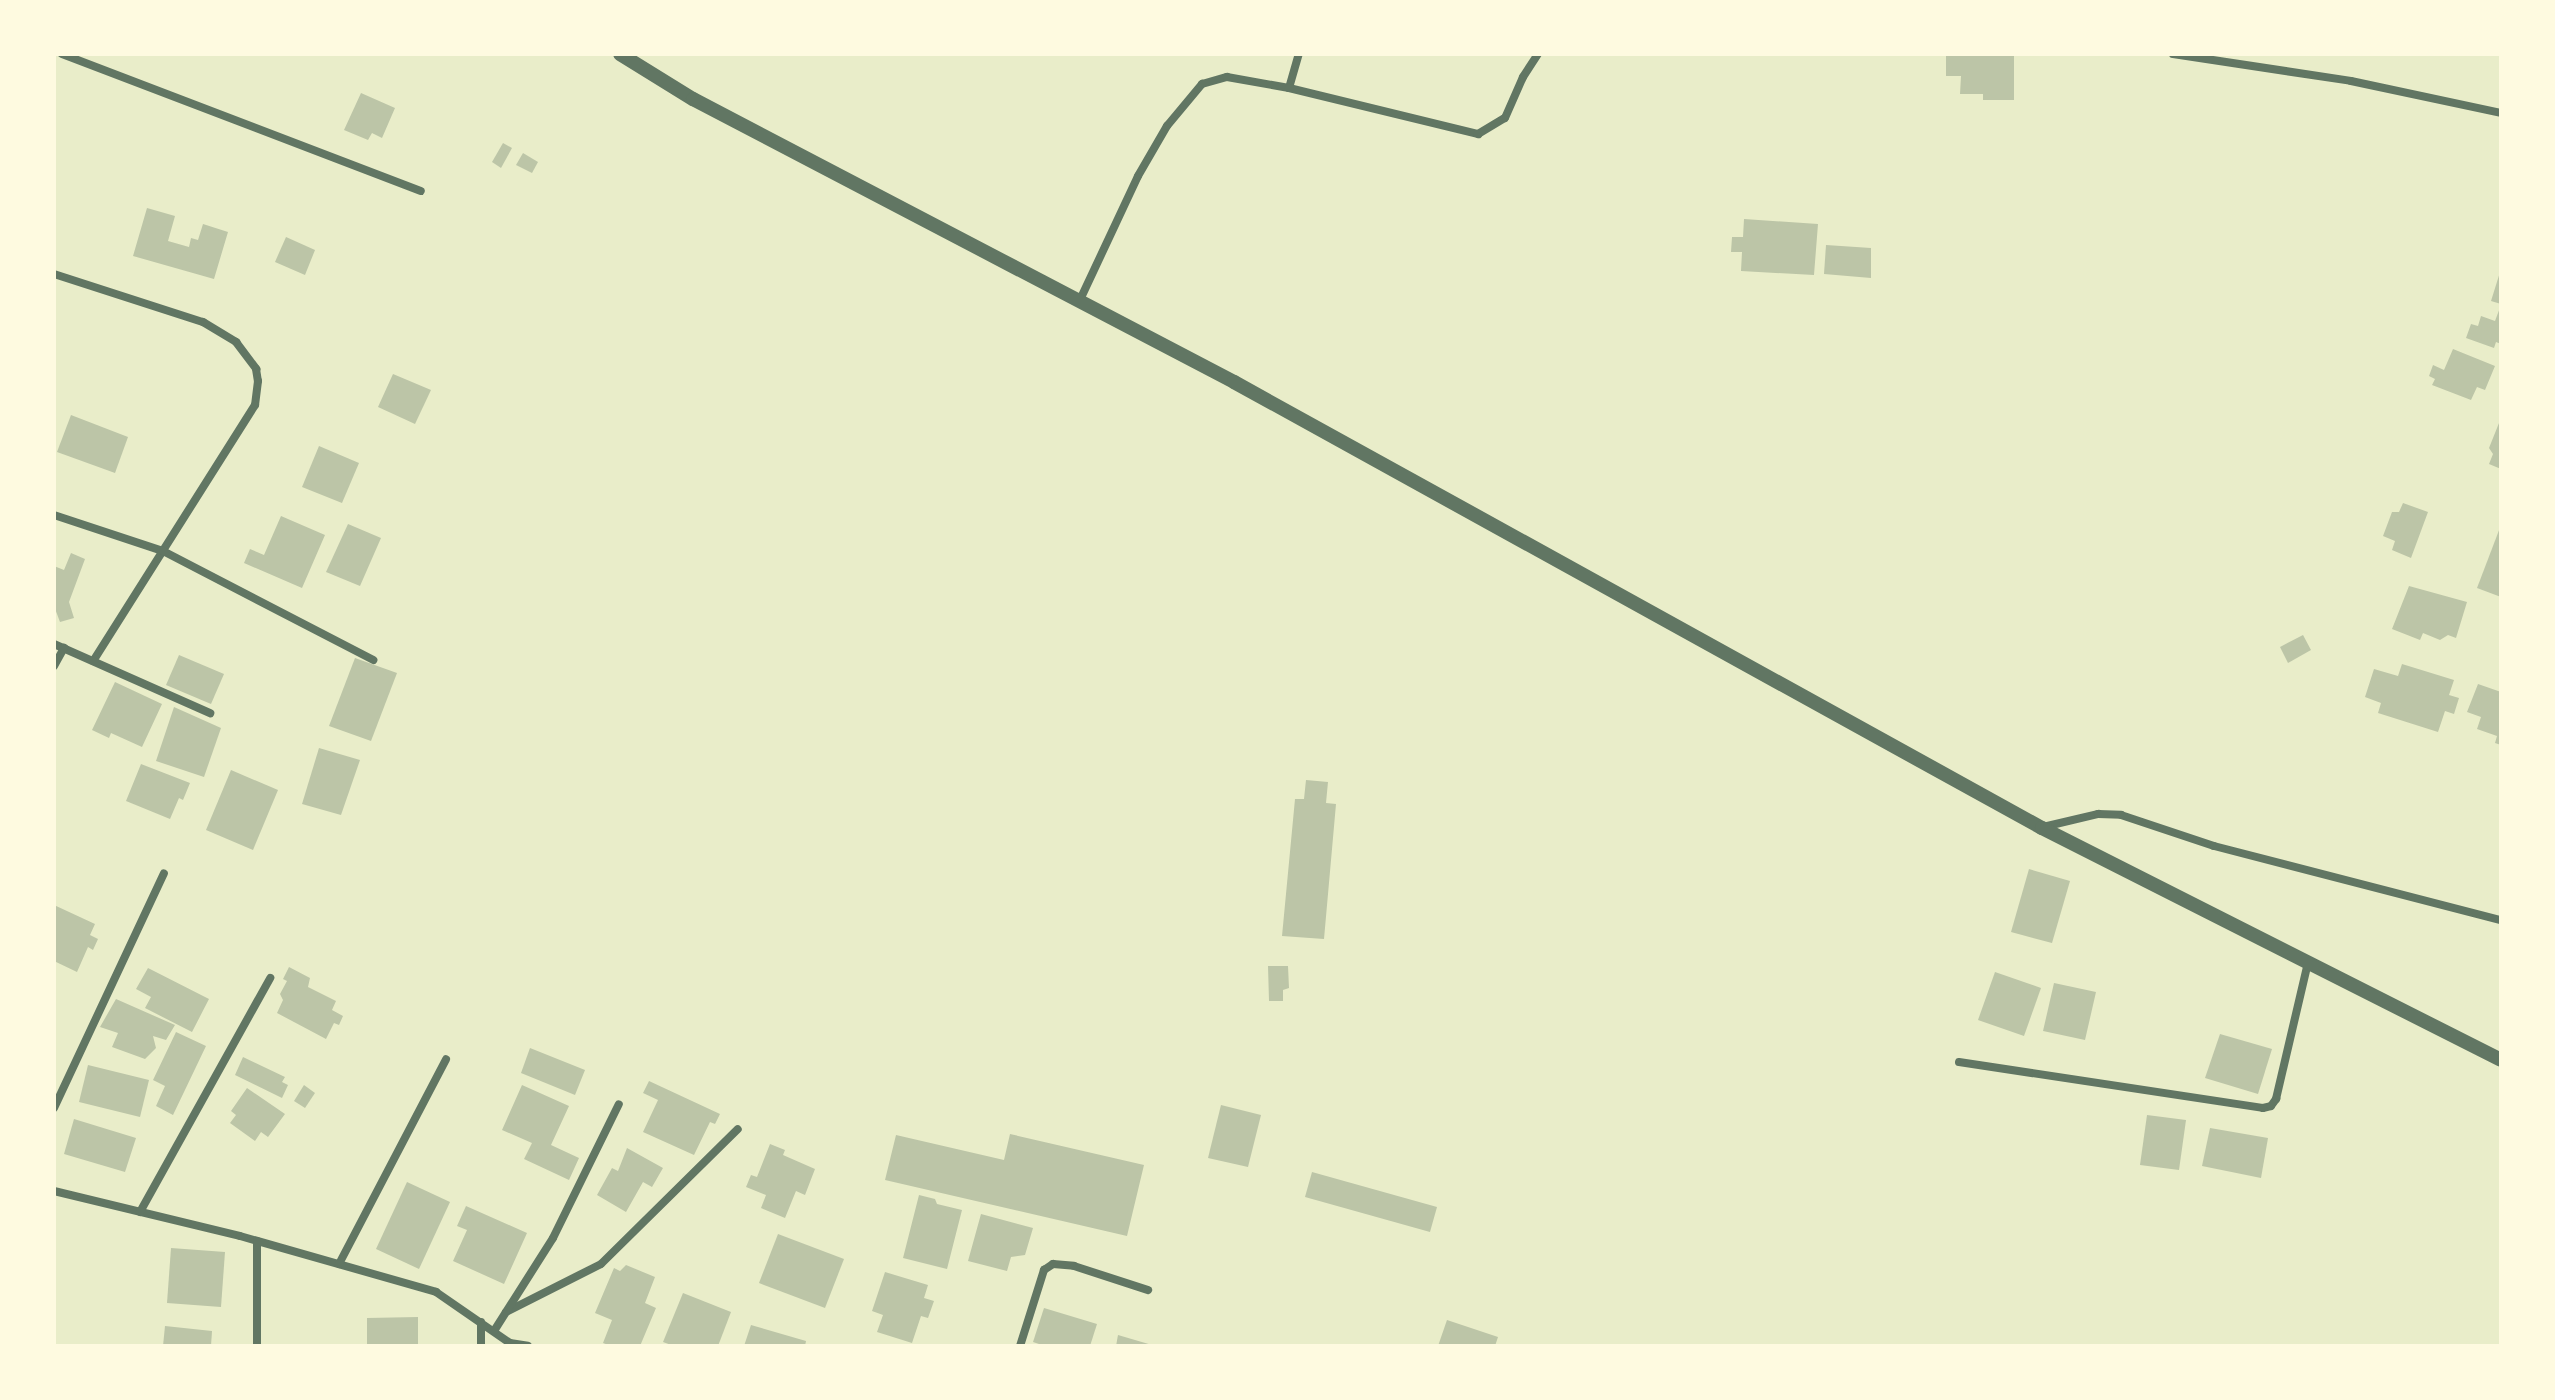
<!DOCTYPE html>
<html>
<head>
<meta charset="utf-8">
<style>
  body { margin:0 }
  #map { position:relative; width:2555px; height:1400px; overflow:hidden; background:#e9edc9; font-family:Overpass,sans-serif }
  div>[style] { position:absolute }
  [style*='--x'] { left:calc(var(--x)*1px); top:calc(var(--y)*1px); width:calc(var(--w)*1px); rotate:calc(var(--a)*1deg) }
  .building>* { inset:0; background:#bcc5a7 }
  .minor>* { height:8px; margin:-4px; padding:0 4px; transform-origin:4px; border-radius:4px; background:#617663 }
  .tertiary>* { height:14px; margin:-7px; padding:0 7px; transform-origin:7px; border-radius:7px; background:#617663 }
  span { translate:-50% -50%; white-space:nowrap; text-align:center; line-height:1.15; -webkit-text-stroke:6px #fefae0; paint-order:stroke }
  .frame { position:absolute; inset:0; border:56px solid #fefae0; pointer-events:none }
</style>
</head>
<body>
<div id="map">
  <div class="building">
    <div style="clip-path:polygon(1946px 54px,2014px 54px,2014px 100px,1983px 100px,1983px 94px,1960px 94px,1961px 76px,1946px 76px)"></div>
    <div style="clip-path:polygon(361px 93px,395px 108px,382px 138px,372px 133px,368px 140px,344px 130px)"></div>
    <div style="clip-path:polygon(503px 143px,512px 148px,501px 168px,492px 162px)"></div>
    <div style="clip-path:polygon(523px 153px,538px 162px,532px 173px,516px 165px)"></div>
    <div style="clip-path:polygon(147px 208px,175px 216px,168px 241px,189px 247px,191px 238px,198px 240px,203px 224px,228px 232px,214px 279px,133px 256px)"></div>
    <div style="clip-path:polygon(1744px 219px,1818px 224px,1814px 275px,1741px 271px,1742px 252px,1731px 252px,1732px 237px,1743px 237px)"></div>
    <div style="clip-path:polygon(286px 237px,315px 250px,305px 275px,275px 262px)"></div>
    <div style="clip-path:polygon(1826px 245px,1871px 248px,1871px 278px,1824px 274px)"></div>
    <div style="clip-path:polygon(2501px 269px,2501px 304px,2491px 301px)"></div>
    <div style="clip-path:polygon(2501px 305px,2501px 344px,2496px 342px,2494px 348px,2466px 338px,2471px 324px,2478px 326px,2481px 316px,2495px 321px)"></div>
    <div style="clip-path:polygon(2453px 349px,2495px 366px,2485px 390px,2477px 387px,2471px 400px,2432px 385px,2435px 379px,2429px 376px,2433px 365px,2444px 370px)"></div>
    <div style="clip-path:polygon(393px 374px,431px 390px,415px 424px,378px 407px)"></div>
    <div style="clip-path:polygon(71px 415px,128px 437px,115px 473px,57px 452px)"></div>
    <div style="clip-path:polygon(2501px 418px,2501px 469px,2489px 464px,2493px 454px,2489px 448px)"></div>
    <div style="clip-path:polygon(319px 446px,359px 463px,342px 503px,302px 487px)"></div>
    <div style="clip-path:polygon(2403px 503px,2428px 512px,2411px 558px,2392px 550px,2395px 541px,2383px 536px,2392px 512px,2399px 512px)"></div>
    <div style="clip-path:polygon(281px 516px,325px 535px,302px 588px,244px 563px,250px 549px,264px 555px)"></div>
    <div style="clip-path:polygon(348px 524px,381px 538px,360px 586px,326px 572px)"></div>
    <div style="clip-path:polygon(2501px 525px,2501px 597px,2477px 588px)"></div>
    <div style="clip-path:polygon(71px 553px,85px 559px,69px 602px,74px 618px,60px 622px,54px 606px,54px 566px,64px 570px)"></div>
    <div style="clip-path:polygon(2409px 586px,2467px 602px,2456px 638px,2448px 635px,2440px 640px,2423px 633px,2420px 640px,2392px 629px)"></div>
    <div style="clip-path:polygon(2303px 635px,2311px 650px,2288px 663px,2280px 647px)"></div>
    <div style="clip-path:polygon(179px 655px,224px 674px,211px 704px,166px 685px)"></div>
    <div style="clip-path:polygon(355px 658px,397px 673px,371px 741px,329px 726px)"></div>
    <div style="clip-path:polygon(2402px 664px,2454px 680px,2449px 695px,2459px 698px,2454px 714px,2445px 711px,2438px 732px,2378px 713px,2381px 703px,2365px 697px,2374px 669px,2398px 676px)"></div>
    <div style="clip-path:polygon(115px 682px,162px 704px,142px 747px,111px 733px,109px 738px,92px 730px)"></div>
    <div style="clip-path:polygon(2478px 684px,2501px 692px,2501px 745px,2495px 743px,2497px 736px,2477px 729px,2481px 717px,2467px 712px)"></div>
    <div style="clip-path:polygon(174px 707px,221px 728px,204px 777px,156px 761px)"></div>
    <div style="clip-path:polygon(319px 748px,360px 760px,341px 815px,302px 804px)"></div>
    <div style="clip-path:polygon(141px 764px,190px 783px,183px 800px,179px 798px,170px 819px,126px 801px)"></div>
    <div style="clip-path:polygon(231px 770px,278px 790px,253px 850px,206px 830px)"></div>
    <div style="clip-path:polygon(1306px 780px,1328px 782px,1326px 803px,1336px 804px,1324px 939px,1282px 936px,1295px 799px,1304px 799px)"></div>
    <div style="clip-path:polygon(2029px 869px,2070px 881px,2052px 943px,2011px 932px)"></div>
    <div style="clip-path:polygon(54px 905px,95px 924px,90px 935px,98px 939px,93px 950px,88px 947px,77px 972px,54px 961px)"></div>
    <div style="clip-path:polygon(1268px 966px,1288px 966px,1289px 988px,1283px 990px,1283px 1001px,1269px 1001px)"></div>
    <div style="clip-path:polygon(289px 967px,310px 978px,308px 987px,336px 1001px,332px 1010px,343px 1016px,339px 1025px,334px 1023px,326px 1039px,277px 1013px,283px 1000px,280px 994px,287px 981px,283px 979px)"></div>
    <div style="clip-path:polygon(148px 968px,209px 999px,192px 1032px,145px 1008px,151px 997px,136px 989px)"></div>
    <div style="clip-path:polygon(1995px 972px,2041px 988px,2024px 1036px,1978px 1020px)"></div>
    <div style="clip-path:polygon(2054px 983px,2096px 992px,2085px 1040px,2043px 1031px)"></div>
    <div style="clip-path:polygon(116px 999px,175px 1025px,166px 1040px,153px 1036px,156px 1048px,145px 1059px,112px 1047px,118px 1033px,100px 1027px)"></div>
    <div style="clip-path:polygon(176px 1032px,206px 1046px,173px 1115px,156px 1106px,165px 1086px,153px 1080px)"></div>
    <div style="clip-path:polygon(2220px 1034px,2272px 1049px,2258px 1094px,2205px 1078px)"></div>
    <div style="clip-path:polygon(530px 1048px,585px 1070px,575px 1095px,521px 1073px)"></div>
    <div style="clip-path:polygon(243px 1057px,285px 1077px,282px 1082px,288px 1085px,282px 1098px,235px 1075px)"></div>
    <div style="clip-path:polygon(88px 1065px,149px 1080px,140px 1117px,79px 1102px)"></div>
    <div style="clip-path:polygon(649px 1081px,720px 1114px,715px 1124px,710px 1122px,694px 1155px,643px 1132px,658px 1100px,643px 1093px)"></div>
    <div style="clip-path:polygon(304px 1085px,315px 1093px,305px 1108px,294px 1101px)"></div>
    <div style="clip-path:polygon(522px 1085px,569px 1106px,551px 1145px,579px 1158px,569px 1180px,524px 1159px,532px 1143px,502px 1130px)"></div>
    <div style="clip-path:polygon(247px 1088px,285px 1114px,268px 1137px,261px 1132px,255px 1141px,230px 1123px,236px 1115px,231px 1111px)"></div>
    <div style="clip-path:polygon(1221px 1105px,1261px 1115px,1248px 1167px,1208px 1158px)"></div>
    <div style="clip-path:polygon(2147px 1115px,2186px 1120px,2179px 1170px,2140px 1165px)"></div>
    <div style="clip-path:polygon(74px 1119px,136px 1138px,125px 1172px,64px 1154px)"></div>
    <div style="clip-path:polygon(2210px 1128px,2268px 1138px,2261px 1178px,2202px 1166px)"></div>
    <div style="clip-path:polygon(1010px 1134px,1144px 1165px,1127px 1236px,885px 1180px,896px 1135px,1004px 1160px)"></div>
    <div style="clip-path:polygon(770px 1144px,785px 1150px,783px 1155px,815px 1169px,805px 1195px,796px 1191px,785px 1218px,761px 1208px,766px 1195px,746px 1187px,751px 1175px,757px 1177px)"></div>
    <div style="clip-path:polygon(627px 1148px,663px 1168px,652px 1187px,643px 1182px,626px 1212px,597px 1195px,612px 1168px,618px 1171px)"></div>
    <div style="clip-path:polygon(1312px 1172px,1437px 1207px,1430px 1232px,1305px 1197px)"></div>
    <div style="clip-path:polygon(407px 1182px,450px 1202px,419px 1269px,376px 1249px)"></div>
    <div style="clip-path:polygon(919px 1195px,935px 1199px,937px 1204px,962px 1210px,947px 1269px,903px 1258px)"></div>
    <div style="clip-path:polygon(466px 1206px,527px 1233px,504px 1284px,453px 1261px,467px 1230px,457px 1226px)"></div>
    <div style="clip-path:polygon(981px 1214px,1033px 1228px,1025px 1255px,1011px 1257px,1007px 1271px,968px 1261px)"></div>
    <div style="clip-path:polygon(778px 1234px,844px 1259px,825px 1308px,759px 1283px)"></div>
    <div style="clip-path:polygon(171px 1248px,225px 1252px,221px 1307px,167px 1303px)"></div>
    <div style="clip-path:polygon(626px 1265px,655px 1277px,645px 1303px,656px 1308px,640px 1346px,611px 1346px,603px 1343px,612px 1320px,595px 1313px,614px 1268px,620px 1271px)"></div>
    <div style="clip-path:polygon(885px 1272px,928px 1285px,924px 1298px,934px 1301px,928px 1318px,921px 1316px,912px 1343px,877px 1332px,883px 1315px,872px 1311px)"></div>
    <div style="clip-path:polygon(683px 1293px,731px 1312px,718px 1346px,674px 1346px,663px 1342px)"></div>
    <div style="clip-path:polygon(1044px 1308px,1097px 1324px,1090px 1346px,1045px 1346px,1033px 1342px)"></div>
    <div style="clip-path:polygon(418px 1317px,418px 1346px,367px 1346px,367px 1318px)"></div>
    <div style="clip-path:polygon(1447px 1320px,1498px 1337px,1495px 1346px,1438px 1346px)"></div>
    <div style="clip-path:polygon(751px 1325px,806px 1341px,805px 1346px,744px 1346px)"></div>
    <div style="clip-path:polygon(165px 1326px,212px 1331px,211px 1346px,163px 1346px)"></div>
    <div style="clip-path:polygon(1118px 1335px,1152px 1345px,1152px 1346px,1116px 1346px)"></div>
  </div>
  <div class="minor">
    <div style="--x:62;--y:54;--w:384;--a:20.9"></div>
    <div style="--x:2173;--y:54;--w:180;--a:8.6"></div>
    <div style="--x:2351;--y:81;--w:153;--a:12"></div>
    <div style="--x:1289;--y:88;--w:35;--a:-74"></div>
    <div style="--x:54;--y:274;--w:157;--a:17.9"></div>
    <div style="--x:203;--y:322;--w:39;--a:31"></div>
    <div style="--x:236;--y:342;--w:34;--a:53"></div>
    <div style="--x:256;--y:369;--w:12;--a:81"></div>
    <div style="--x:258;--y:381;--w:24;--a:97"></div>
    <div style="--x:255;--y:405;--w:303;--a:122.3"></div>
    <div style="--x:1079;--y:302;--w:139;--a:-64.9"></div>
    <div style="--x:1138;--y:176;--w:58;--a:-59.9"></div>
    <div style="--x:1167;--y:126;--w:55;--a:-50.2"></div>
    <div style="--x:1202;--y:84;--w:26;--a:-16"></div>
    <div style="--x:1227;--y:77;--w:63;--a:10.1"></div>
    <div style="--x:1289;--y:88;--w:195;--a:13.7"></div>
    <div style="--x:1478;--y:134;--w:31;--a:-31"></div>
    <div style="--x:1505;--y:118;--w:45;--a:-66.3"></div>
    <div style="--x:1523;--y:77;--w:27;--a:-57"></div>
    <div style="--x:54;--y:515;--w:115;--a:18.3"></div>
    <div style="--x:163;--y:551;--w:237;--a:27.4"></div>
    <div style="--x:54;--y:644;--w:171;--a:23.9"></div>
    <div style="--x:54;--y:666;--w:21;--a:-61"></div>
    <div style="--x:2043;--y:827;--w:57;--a:-13.3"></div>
    <div style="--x:2098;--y:814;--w:23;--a:2"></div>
    <div style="--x:2121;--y:815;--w:98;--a:18.4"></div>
    <div style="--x:2214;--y:846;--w:296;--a:14.5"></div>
    <div style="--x:1959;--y:1062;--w:307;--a:8.6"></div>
    <div style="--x:2263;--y:1108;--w:8;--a:-14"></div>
    <div style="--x:2271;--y:1106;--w:9;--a:-54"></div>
    <div style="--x:2276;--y:1099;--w:140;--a:-76.8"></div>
    <div style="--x:54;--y:1108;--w:259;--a:-64.9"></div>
    <div style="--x:54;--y:1191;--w:191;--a:13.6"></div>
    <div style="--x:240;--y:1236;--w:204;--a:15.9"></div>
    <div style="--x:436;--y:1292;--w:90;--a:34.6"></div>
    <div style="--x:510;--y:1343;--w:18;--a:9"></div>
    <div style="--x:140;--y:1212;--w:268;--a:-60.9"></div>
    <div style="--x:339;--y:1264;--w:231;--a:-62.4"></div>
    <div style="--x:506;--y:1312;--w:106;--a:-26.8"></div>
    <div style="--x:601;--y:1264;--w:192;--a:-44.6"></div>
    <div style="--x:481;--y:1322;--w:24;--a:90"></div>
    <div style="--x:494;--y:1331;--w:110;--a:-57.6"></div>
    <div style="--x:553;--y:1238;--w:149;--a:-63.8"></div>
    <div style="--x:257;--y:1346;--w:105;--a:-90"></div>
    <div style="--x:1020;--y:1346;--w:80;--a:-72.5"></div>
    <div style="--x:1044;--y:1270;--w:11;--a:-34"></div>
    <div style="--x:1053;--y:1264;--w:21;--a:5"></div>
    <div style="--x:1074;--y:1266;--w:78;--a:18"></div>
  </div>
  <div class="tertiary">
    <div style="--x:620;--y:54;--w:86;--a:31.7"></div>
    <div style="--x:693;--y:99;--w:611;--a:27.61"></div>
    <div style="--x:1234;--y:382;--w:923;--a:28.9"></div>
    <div style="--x:2042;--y:828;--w:514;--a:26.81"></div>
  </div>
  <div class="frame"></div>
</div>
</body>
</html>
